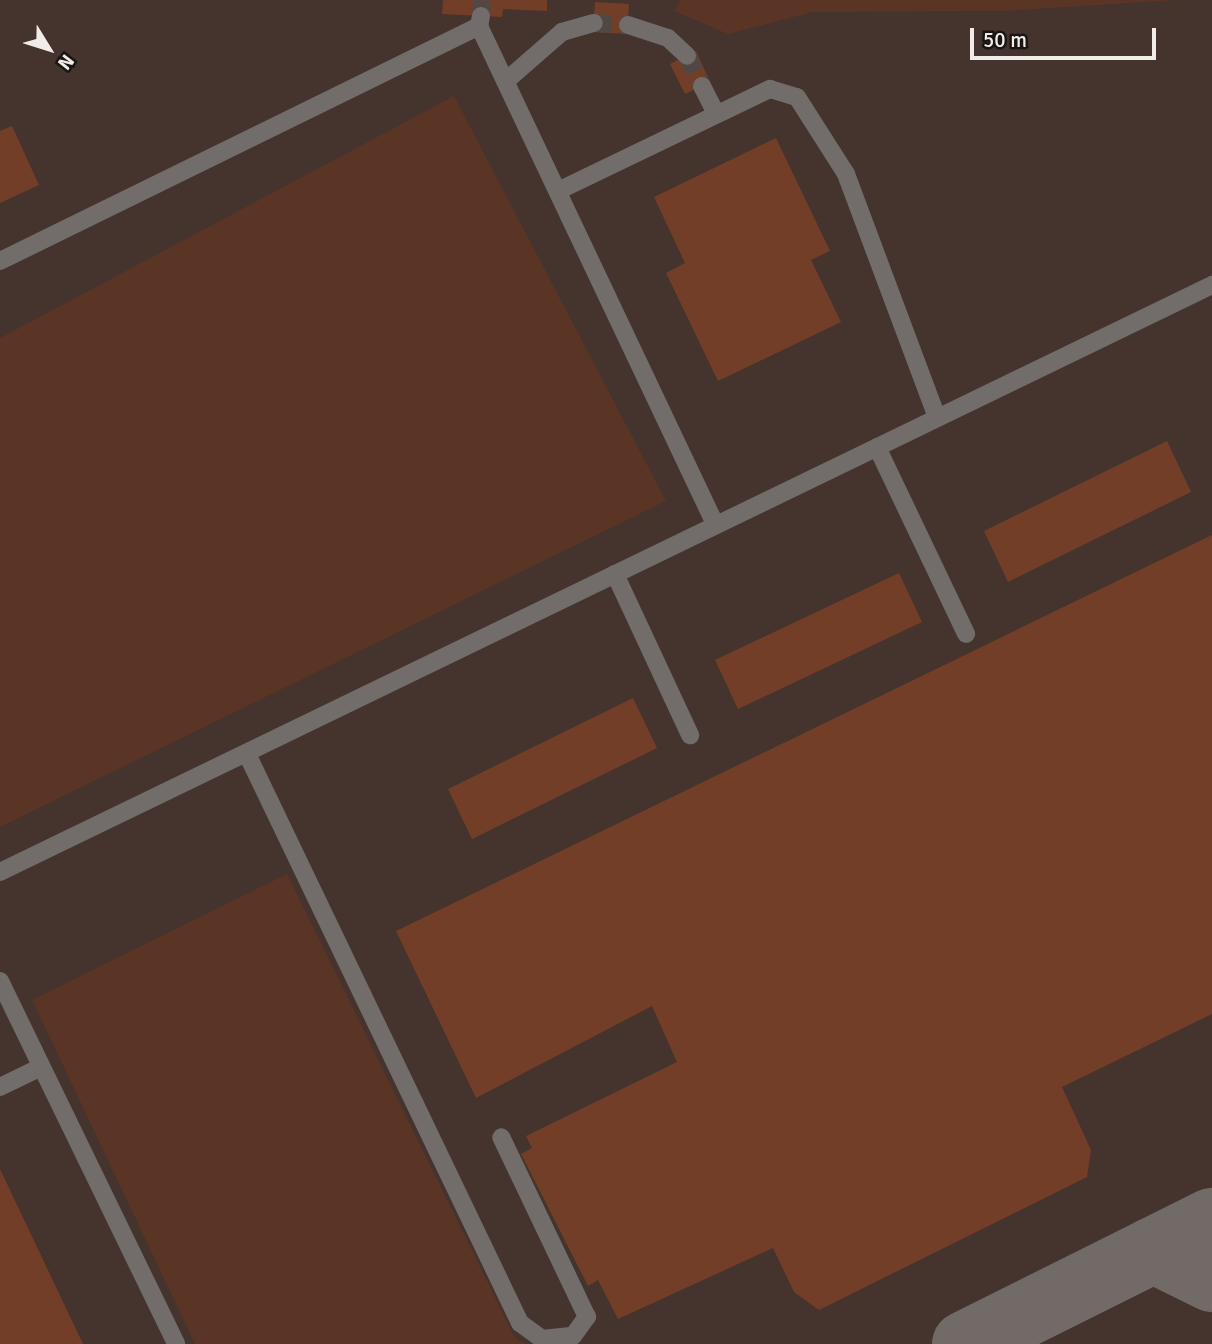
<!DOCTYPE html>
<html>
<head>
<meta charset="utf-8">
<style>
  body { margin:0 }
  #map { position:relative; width:1212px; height:1344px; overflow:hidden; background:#352b27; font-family:Signika,sans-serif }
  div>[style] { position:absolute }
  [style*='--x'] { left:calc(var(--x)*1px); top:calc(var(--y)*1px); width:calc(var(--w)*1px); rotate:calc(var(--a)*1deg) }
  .built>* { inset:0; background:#44342d }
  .green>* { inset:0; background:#5a3424 }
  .taxiway>* { height:66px; margin:-33px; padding:0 33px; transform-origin:33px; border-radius:33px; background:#726a66 }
  .building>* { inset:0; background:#733e27 }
  .minor-tunnel>* { height:18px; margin-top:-9px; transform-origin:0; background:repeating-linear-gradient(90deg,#514844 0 18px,transparent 0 27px) }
  .minor>* { height:18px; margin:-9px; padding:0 9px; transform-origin:9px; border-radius:9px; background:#726d6a }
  span { translate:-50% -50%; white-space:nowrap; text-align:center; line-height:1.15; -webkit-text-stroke:7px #191513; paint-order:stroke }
  .north { position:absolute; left:14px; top:14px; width:70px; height:70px; -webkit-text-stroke:5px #191513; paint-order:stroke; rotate:128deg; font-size:19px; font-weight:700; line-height:28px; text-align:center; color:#f2ece9 }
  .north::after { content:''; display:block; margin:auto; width:24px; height:32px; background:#f2ece9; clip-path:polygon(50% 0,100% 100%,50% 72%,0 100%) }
  .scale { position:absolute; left:970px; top:28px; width:186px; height:32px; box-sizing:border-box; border:4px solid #f2ece9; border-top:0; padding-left:9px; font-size:21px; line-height:24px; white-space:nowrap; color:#f2ece9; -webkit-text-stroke:5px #191513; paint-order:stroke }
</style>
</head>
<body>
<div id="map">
  <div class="built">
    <div style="clip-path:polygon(0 0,1212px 0,1212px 1344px,0 1344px)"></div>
  </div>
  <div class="green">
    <div style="clip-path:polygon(681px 0,1177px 0,1006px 11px,813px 12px,728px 34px,674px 11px)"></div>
    <div style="clip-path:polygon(454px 96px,666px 501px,0 827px,0 338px)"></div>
    <div style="clip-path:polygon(287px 874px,515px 1338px,526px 1344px,195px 1344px,32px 1000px)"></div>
  </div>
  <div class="taxiway">
    <div style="--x:1153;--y:1250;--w:66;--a:26.2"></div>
    <div style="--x:965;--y:1344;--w:276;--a:-26.5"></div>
  </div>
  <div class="building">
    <div style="clip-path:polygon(443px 0,547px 0,547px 11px,503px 9px,502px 17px,442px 14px)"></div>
    <div style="clip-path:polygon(595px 2px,629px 4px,627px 34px,593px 32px)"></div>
    <div style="clip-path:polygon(696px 51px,710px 82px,685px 94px,670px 64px)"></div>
    <div style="clip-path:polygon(12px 126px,39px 185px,0 203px,0 131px)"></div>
    <div style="clip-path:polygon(776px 138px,830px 251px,811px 260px,841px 322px,718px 381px,666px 273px,685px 263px,654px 197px)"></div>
    <div style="clip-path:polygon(1167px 441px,1191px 492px,1008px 582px,984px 531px)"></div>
    <div style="clip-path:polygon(1212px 535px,1212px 1014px,1062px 1087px,1091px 1150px,1087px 1177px,819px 1310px,794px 1292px,773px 1248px,618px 1319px,598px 1280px,588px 1286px,521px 1154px,532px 1148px,526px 1136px,677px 1062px,652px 1006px,476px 1098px,396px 931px)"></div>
    <div style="clip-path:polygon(899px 573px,922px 622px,738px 709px,715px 660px)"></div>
    <div style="clip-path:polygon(633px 698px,657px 748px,472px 839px,448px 789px)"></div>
    <div style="clip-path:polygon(0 1169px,83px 1344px,0 1344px)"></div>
  </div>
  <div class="minor-tunnel">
    <div style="--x:481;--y:16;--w:16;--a:-86"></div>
    <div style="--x:594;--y:23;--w:34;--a:3"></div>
    <div style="--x:687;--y:56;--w:34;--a:63"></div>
  </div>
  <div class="minor">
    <div style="--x:481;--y:16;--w:10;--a:101"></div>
    <div style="--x:479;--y:26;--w:551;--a:64.64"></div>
    <div style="--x:628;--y:25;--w:42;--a:18"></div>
    <div style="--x:668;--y:38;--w:26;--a:43"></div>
    <div style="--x:507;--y:80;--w:73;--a:-41.1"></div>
    <div style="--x:562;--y:32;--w:33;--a:-16"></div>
    <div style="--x:702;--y:86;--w:29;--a:63"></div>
    <div style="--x:562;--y:189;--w:231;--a:-25.7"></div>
    <div style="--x:770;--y:89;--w:28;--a:17"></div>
    <div style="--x:797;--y:97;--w:91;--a:57.5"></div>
    <div style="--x:846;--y:174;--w:259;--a:69.5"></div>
    <div style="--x:0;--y:261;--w:534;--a:-26.13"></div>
    <div style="--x:877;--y:447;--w:207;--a:64.5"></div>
    <div style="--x:615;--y:574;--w:178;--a:65"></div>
    <div style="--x:248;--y:756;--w:629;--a:64.37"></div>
    <div style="--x:520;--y:1323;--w:27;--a:36"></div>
    <div style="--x:542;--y:1339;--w:31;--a:-6"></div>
    <div style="--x:573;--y:1336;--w:24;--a:-54"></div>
    <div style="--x:587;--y:1317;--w:199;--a:-115.5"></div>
    <div style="--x:0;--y:872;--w:1347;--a:-25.84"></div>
    <div style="--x:0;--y:981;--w:403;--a:64.1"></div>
    <div style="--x:0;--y:1087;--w:46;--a:-26"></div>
  </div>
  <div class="north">N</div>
  <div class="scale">50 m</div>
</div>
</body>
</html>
